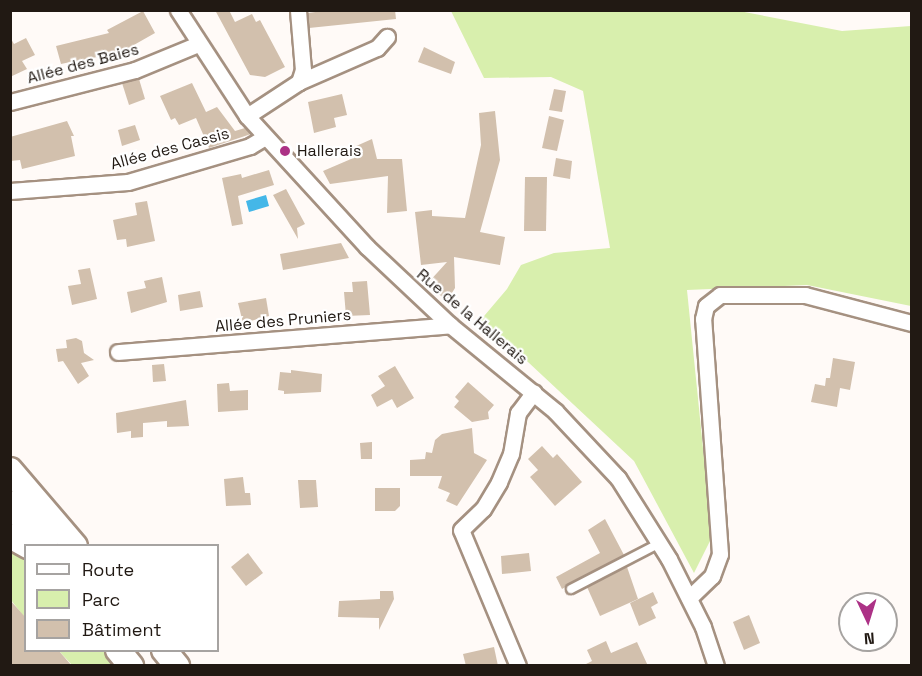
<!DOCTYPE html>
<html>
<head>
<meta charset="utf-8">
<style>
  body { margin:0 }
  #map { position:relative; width:922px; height:676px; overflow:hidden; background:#fffaf7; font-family:"Space Grotesk",sans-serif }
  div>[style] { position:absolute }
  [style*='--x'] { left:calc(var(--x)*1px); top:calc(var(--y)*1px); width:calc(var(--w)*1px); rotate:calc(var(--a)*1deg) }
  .green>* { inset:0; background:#d8efad }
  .water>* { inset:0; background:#44b7e8 }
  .building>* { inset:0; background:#d2c0ad }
  .roads { filter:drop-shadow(2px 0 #a59181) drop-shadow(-2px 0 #a59181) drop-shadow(0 2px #a59181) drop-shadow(0 -2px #a59181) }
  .service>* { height:8px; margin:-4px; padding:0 4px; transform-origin:4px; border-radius:4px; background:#fff }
  .minor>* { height:15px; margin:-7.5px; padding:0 7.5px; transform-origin:7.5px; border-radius:7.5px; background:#fff }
  .trunk>* { height:24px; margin:-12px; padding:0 12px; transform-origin:12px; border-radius:12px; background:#fff }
  .dots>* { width:16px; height:16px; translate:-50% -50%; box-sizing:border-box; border:3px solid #fff; border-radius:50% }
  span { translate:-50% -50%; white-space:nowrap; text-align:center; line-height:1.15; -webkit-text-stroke:4.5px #fff; paint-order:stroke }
  .street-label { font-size:16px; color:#211913 }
  .poi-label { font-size:16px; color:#211913 }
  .left { translate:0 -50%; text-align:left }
  .frame { position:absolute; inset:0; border:12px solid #211913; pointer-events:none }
  .legend { position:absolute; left:24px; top:544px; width:195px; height:108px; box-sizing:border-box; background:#fff; border:2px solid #a6a3a1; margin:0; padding:8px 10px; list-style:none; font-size:18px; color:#211913 }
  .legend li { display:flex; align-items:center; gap:12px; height:30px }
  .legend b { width:30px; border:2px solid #a6a3a1 }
  .north { position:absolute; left:838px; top:592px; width:60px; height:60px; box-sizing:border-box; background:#fff; border:2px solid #a6a3a1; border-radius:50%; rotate:176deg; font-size:16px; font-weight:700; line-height:24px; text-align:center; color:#211913 }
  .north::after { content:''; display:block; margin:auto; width:21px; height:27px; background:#ac3286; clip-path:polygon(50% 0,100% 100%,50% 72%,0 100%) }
</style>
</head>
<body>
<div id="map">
  <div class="green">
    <div style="clip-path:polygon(734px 10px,842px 31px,911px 26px,911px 306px,807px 285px,687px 290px,712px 537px,694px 573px,634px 461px,513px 348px,479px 322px,507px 289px,521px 265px,554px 253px,610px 248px,583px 91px,551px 77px,484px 78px,451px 11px)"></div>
    <div style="clip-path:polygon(10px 548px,25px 557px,25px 618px,11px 600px)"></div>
    <div style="clip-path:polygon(59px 651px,106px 651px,119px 665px,72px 665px)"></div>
  </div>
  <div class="water">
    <div style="clip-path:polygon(266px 195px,269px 206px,249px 212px,246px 201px)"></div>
  </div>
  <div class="building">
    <div style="clip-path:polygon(215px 10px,229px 10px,235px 22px,252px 14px,256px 22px,260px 20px,285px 67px,265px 77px,250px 75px)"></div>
    <div style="clip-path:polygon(330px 10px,395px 10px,396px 19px,309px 28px,308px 13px)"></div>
    <div style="clip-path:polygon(143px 11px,155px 33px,118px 54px,85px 59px,77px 72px,75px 61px,61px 64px,56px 46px,109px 33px,107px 30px)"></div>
    <div style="clip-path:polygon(10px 37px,14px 44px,26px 38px,35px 55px,22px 61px,27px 69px,10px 77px)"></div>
    <div style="clip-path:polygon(424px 47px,455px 62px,451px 74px,418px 62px)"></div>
    <div style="clip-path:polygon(139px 79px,145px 99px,129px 105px,122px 83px)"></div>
    <div style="clip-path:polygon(192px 83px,206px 112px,217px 107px,235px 131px,245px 128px,251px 134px,209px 148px,196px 118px,179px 125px,175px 118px,171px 120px,160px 96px)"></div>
    <div style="clip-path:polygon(554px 89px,566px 91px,562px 112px,549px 110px)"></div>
    <div style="clip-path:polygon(342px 94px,347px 115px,334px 118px,336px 127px,314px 133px,308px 102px)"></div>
    <div style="clip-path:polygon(495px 111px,500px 160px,480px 232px,505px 237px,500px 265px,454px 257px,455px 288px,447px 301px,427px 284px,447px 262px,421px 265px,415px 212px,432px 210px,432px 216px,465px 218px,481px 145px,479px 113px)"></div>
    <div style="clip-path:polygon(549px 116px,564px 120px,557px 151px,542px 148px)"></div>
    <div style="clip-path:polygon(67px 121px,74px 136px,71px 136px,75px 156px,22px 169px,20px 160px,10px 161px,10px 137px)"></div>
    <div style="clip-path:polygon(135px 125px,140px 140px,122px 146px,118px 130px)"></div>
    <div style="clip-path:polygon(372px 139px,377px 159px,402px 159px,407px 211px,387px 213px,388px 176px,330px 184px,323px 171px,358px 156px,354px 147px)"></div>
    <div style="clip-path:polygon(556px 158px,572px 161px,570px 179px,553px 176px)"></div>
    <div style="clip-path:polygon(269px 170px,274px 185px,238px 196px,243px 224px,232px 226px,222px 178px,241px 174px,242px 178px)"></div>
    <div style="clip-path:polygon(525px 177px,547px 177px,546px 231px,524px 231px)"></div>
    <div style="clip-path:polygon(286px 189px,305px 224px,297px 228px,298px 239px,273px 195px)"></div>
    <div style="clip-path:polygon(147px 201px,155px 241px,127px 247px,126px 239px,117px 240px,113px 220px,137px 215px,135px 203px)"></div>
    <div style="clip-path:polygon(341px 243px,349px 258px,283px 270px,280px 254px)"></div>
    <div style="clip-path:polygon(90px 268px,97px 299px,72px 305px,68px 286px,81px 284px,78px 270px)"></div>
    <div style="clip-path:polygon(162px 277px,167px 302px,131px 313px,127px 292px,146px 288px,144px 281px)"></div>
    <div style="clip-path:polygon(367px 281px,370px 315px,346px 316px,344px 292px,353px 292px,352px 282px)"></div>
    <div style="clip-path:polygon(200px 291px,203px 307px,180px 311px,178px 295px)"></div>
    <div style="clip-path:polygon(266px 298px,269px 316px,243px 323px,238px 303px)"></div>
    <div style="clip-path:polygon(76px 338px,82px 341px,84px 353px,94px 360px,81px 363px,89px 376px,78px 384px,63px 361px,58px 362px,56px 349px,67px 348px,66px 340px)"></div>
    <div style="clip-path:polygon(833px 358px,855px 362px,850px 390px,840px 388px,837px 407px,811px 402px,815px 384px,825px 386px,826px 378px,830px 378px)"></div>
    <div style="clip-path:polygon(164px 364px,166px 381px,153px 382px,152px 365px)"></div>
    <div style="clip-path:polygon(395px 366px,414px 398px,397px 408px,392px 399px,377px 407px,371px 395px,385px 386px,378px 376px)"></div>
    <div style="clip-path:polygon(291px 370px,322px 374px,321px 392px,284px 394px,284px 391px,278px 390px,280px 372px,291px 373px)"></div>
    <div style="clip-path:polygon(468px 382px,494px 405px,488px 412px,489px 419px,472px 422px,454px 407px,459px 401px,455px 397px)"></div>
    <div style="clip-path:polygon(229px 383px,230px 391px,248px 390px,248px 410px,218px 412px,217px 384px)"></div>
    <div style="clip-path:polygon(186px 400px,189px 426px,167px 427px,167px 421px,143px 423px,143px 437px,131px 438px,131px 431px,117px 433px,116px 413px)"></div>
    <div style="clip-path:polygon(472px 428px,474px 453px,487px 460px,457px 506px,446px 501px,450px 493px,438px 488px,442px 476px,410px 476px,410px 460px,425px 459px,426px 452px,432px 453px,435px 440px,442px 434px)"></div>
    <div style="clip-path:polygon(372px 442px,372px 459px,361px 459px,360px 443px)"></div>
    <div style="clip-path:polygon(542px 446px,553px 458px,557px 454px,582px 482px,555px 506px,530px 477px,538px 470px,528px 459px)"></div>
    <div style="clip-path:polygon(243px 477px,245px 493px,250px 493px,251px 505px,226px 506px,224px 479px)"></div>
    <div style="clip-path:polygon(298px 480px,316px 480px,318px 507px,300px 508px)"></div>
    <div style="clip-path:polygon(375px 488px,400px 488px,400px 506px,395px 511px,375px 511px)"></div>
    <div style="clip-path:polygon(605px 519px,624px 555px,562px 589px,556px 577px,600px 553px,588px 530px)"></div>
    <div style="clip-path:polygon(248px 553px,263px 573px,246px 586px,231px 567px)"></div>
    <div style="clip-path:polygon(529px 553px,531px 571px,502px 574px,501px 556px)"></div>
    <div style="clip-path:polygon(627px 567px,638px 599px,600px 616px,587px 587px)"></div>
    <div style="clip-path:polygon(380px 591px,393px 591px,394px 599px,379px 630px,379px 618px,338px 617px,339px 601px,380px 599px)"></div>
    <div style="clip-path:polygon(653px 592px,658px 603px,651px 607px,656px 618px,639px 626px,630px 603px)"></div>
    <div style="clip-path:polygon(10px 600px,26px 618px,26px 651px,59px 651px,72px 666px,10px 666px)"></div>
    <div style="clip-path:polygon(749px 615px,760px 643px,744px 650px,733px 622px)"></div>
    <div style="clip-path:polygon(606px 641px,611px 653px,637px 642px,648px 666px,582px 666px,592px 661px,587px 650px)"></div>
    <div style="clip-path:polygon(494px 647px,498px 666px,466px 666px,463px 654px)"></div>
  </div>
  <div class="roads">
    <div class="service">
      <div style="--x:571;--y:589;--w:100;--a:-27.3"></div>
    </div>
    <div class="minor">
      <div style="--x:178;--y:10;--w:126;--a:56.9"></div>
      <div style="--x:247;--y:116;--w:178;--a:47.5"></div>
      <div style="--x:367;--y:247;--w:114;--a:43.2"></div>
      <div style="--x:450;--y:325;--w:136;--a:39.3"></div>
      <div style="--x:555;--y:411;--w:92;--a:46.8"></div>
      <div style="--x:618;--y:478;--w:96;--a:57.8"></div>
      <div style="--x:669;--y:559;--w:76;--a:63.4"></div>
      <div style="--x:703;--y:627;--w:41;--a:71.6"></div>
      <div style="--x:299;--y:82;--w:85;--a:-23.6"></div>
      <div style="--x:377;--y:48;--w:15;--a:-48"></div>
      <div style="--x:10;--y:102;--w:129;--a:-14.4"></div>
      <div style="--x:135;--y:70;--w:68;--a:-22.4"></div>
      <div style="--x:247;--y:116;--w:62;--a:-33.2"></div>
      <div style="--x:299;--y:82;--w:13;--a:-72"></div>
      <div style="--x:303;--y:70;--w:60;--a:-94.8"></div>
      <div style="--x:10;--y:191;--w:118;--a:-4.4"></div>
      <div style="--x:128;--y:182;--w:127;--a:-16.4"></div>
      <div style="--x:250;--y:146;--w:17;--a:-31"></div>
      <div style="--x:118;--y:352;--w:333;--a:-4.6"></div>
      <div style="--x:689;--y:598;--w:32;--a:-44"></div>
      <div style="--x:712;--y:576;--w:23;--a:-70"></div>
      <div style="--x:720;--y:554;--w:236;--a:-94.1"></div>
      <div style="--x:703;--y:319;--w:13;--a:-77"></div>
      <div style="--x:706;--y:306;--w:18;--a:-38"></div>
      <div style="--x:720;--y:295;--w:85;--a:0"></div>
      <div style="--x:805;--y:295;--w:111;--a:14.7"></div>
      <div style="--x:518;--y:666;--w:147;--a:-112.7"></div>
      <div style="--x:461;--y:530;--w:30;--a:-44"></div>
      <div style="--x:483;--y:509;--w:31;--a:-59"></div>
      <div style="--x:499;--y:482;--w:30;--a:-67"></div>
      <div style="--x:511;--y:454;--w:42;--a:-80.3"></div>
      <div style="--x:518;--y:413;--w:26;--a:-53"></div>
    </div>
    <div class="trunk">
      <div style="--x:10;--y:470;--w:100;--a:49.5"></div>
      <div style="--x:10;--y:503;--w:56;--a:50.1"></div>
      <div style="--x:10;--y:536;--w:21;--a:29"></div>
      <div style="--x:118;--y:650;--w:21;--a:51"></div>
      <div style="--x:164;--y:650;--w:21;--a:51"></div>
    </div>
  </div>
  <div class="dots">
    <div style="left:285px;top:151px;background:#ac3286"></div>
  </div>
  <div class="street-label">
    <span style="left:83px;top:64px;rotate:-15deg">Allée des Baies</span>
    <span style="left:170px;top:149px;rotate:-15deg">Allée des Cassis</span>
    <span style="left:472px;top:317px;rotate:40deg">Rue de la Hallerais</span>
    <span style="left:283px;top:321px;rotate:-5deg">Allée des Pruniers</span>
  </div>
  <div class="poi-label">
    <span class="left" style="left:297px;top:151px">Hallerais</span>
  </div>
  <div class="frame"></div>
  <ul class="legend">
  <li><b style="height:8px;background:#fff"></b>Route</li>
  <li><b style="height:16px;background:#d8efad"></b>Parc</li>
  <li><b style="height:16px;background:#d2c0ad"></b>Bâtiment</li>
  </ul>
  <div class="north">N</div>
</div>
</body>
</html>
